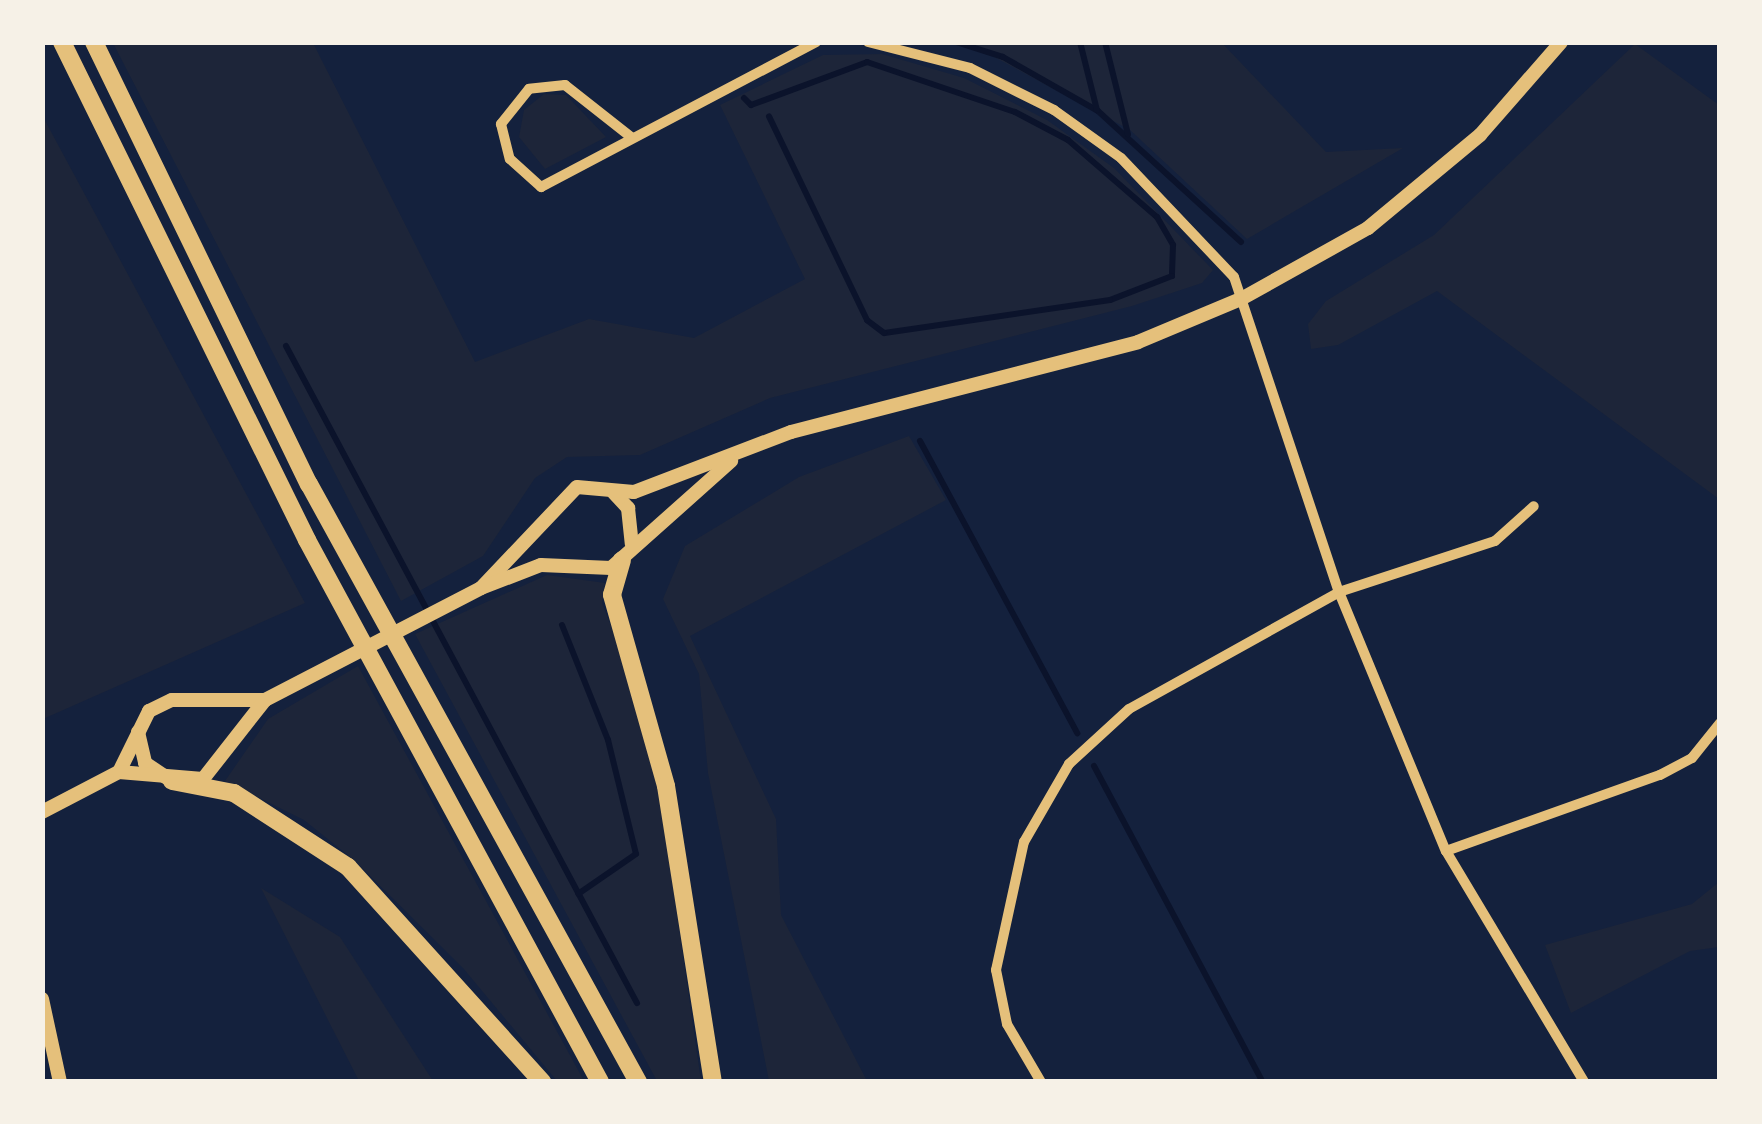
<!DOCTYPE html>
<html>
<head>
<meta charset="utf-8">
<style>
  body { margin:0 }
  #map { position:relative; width:1762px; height:1124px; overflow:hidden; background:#14213d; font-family:"Varela Round",sans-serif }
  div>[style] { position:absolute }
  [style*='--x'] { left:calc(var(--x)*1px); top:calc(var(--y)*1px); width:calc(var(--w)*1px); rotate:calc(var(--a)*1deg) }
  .green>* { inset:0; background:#1d2539 }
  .stream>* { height:6px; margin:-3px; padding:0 3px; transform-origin:3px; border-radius:3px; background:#0b132b }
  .minor>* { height:10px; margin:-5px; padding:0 5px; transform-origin:5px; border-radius:5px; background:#e5c07b }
  .tertiary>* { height:14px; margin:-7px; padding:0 7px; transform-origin:7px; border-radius:7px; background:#e5c07b }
  .trunk>* { height:18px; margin:-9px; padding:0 9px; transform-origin:9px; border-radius:9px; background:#e5c07b }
  span { translate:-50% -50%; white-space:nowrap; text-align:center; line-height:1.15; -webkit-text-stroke:10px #f6f1e7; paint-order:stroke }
  .frame { position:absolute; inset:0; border:45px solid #f6f1e7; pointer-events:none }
</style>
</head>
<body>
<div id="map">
  <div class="green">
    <div style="clip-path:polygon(113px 43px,313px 43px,475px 362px,589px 319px,694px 338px,805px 279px,720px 105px,823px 55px,882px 54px,964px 78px,1047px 120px,1114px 168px,1213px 270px,1202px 283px,1132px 306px,770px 398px,640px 455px,567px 457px,535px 478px,483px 556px,401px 601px)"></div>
    <div style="clip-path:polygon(968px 43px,1222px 43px,1326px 152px,1403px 148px,1247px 239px,1130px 130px)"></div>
    <div style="clip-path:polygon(1635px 44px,1719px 105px,1719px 499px,1437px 291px,1338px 345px,1311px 349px,1308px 324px,1326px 301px,1434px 235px)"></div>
    <div style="clip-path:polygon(544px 94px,566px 95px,606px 137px,545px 169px,519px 137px,524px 110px)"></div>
    <div style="clip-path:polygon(42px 115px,305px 603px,43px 719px,42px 719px)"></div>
    <div style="clip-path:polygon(909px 436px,946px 500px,690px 636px,776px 819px,781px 915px,867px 1081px,769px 1081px,708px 773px,699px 674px,663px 599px,685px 546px,799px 477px)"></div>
    <div style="clip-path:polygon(547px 575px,605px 583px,602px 603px,638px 695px,659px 789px,701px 1081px,657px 1081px,415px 634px)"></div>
    <div style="clip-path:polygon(358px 666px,584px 1081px,557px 1081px,463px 968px,354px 860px,304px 820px,225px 781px,268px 719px)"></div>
    <div style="clip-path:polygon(1719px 882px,1719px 947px,1690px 951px,1571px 1013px,1545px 945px,1692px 904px)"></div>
    <div style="clip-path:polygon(261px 888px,340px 937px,433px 1081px,359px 1081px)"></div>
  </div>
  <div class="stream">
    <div style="--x:956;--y:42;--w:49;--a:17.7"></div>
    <div style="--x:1003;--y:57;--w:109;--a:29.6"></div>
    <div style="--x:1098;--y:111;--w:194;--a:42.5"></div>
    <div style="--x:1080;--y:42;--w:70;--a:76"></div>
    <div style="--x:1105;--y:42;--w:95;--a:76"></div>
    <div style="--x:744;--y:98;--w:10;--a:45"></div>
    <div style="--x:751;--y:105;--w:124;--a:-20.3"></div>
    <div style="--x:867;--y:62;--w:156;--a:18.7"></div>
    <div style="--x:1015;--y:112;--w:60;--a:27.8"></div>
    <div style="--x:1068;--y:140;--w:118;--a:40.9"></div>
    <div style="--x:1157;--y:217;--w:32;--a:60"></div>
    <div style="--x:1173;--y:245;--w:31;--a:92"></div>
    <div style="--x:1172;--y:276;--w:66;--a:158.8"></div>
    <div style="--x:1110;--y:300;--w:228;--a:171.7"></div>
    <div style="--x:884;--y:333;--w:21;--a:-143"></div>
    <div style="--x:867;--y:320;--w:226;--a:-115.7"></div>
    <div style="--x:286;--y:346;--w:745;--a:61.89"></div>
    <div style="--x:920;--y:441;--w:332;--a:61.7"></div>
    <div style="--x:562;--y:625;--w:124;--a:68.2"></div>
    <div style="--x:608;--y:740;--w:117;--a:76.2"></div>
    <div style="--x:636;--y:854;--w:70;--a:145.4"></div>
    <div style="--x:1094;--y:766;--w:358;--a:61.9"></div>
  </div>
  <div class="minor">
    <div style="--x:868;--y:42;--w:105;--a:14.3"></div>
    <div style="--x:970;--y:68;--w:94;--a:26.6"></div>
    <div style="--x:1054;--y:110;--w:82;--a:35.6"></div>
    <div style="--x:1121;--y:158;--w:164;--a:46.5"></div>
    <div style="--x:1234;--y:277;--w:332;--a:71.6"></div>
    <div style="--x:1339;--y:592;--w:280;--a:67.6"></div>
    <div style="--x:1446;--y:851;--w:269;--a:59.1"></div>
    <div style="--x:631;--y:137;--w:84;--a:-141.8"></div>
    <div style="--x:565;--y:85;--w:36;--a:174"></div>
    <div style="--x:529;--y:89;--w:45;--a:128.7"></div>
    <div style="--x:501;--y:124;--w:36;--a:76"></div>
    <div style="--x:510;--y:159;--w:42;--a:42.1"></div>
    <div style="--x:541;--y:187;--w:311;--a:-27.8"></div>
    <div style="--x:1446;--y:851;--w:227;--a:-19.6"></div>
    <div style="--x:1660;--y:775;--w:36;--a:-28"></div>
    <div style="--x:1692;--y:758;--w:45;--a:-51.3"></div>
    <div style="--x:1041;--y:1082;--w:67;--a:-120.4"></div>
    <div style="--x:1007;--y:1024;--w:55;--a:-101.5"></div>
    <div style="--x:996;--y:970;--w:131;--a:-77.7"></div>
    <div style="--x:1024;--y:842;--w:90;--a:-60"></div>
    <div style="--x:1069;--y:764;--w:81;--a:-42.5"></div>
    <div style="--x:1129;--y:709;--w:240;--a:-29.1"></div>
    <div style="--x:1339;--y:592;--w:164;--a:-18.1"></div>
    <div style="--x:1495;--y:541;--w:52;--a:-41.9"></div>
  </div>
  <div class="tertiary">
    <div style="--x:614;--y:493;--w:21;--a:47"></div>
    <div style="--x:628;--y:508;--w:36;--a:84"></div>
    <div style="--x:481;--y:588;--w:139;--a:-46.5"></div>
    <div style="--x:577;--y:487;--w:57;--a:5"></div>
    <div style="--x:634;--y:492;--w:168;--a:-20.9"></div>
    <div style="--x:791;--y:432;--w:358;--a:-14.5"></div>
    <div style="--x:1138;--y:342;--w:112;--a:-22.7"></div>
    <div style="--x:1241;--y:299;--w:145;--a:-29.2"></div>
    <div style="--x:1368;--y:228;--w:146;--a:-39.7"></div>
    <div style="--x:1480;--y:135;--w:123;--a:-48.9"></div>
    <div style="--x:138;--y:732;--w:32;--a:77"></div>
    <div style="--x:145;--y:763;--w:27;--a:34"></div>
    <div style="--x:119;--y:772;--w:68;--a:-63.8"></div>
    <div style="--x:149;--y:711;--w:25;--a:-26"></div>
    <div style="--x:172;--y:700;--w:93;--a:0"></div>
    <div style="--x:42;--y:812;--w:87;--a:-27.5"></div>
    <div style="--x:119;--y:772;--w:84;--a:4.8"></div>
    <div style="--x:203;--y:779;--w:100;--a:-51.9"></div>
    <div style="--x:265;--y:700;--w:243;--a:-27.4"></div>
    <div style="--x:481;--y:588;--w:64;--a:-21"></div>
    <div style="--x:541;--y:565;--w:70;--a:2.5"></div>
    <div style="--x:611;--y:568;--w:161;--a:-41.7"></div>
    <div style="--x:42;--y:999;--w:85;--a:77.8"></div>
  </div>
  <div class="trunk">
    <div style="--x:62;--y:42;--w:555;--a:63.8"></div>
    <div style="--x:307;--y:540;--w:616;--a:61.6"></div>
    <div style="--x:94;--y:42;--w:492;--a:64.1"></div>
    <div style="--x:309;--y:484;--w:683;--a:61.18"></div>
    <div style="--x:622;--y:560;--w:36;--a:106"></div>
    <div style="--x:612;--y:595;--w:198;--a:74.2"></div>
    <div style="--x:666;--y:786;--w:300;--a:81"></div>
    <div style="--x:172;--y:781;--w:63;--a:11"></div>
    <div style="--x:234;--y:793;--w:136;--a:33"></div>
    <div style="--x:348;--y:867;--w:290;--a:47.9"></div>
  </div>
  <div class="frame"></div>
</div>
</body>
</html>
